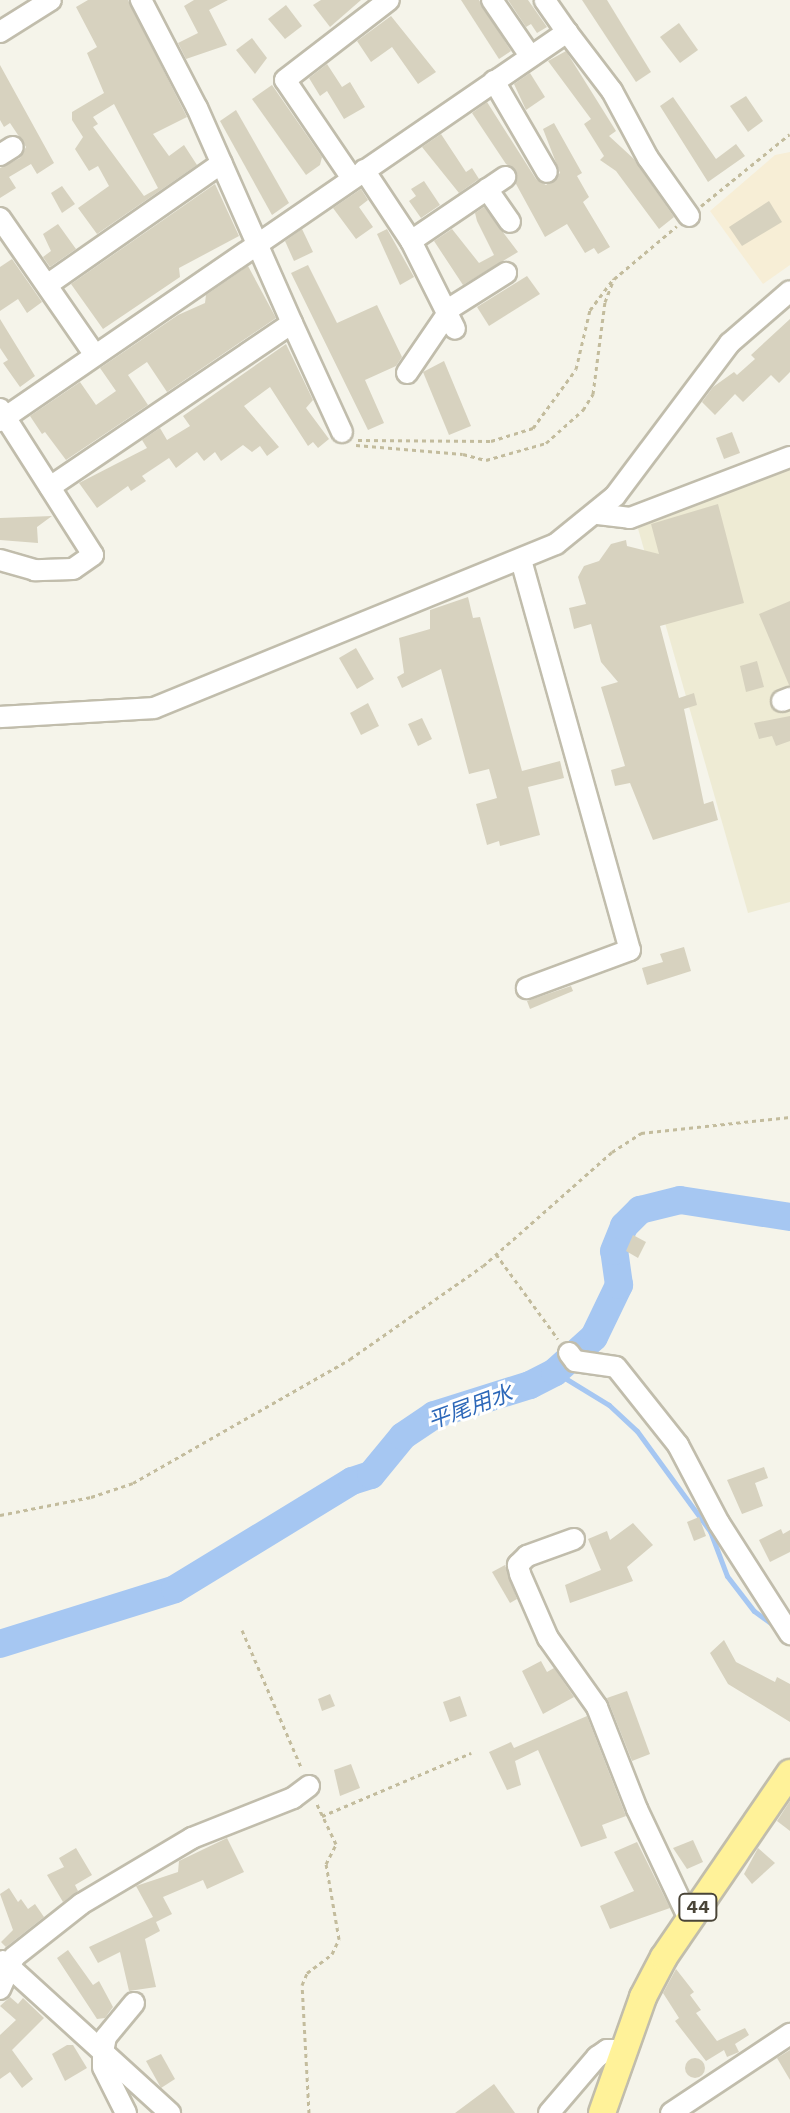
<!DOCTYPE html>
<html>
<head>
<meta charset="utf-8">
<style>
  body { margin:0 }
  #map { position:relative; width:790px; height:2113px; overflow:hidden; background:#f5f4ea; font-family:"Work Sans","Noto Sans JP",sans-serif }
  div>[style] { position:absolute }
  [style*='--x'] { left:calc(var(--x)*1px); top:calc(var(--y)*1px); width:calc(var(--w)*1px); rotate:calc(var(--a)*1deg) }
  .commercial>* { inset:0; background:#f7eed6 }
  .education>* { inset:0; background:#eeebd4 }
  .stream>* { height:5px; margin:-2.5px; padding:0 2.5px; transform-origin:2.5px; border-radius:2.5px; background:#a6c7f2 }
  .river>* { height:28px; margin:-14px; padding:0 14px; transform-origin:14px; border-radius:14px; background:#a6c7f2 }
  .building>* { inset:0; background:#d7d2bf }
  .round { border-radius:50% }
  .path>* { height:3px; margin-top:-1.5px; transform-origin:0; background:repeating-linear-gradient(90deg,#c3bc9d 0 4px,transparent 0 8px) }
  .roads { filter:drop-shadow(2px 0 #c1bdac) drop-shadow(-2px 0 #c1bdac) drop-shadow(0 2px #c1bdac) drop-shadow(0 -2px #c1bdac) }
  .minor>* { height:20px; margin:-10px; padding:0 10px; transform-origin:10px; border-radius:10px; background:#fff }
  .major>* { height:26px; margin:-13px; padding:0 13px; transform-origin:13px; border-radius:13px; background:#fff299 }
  span { translate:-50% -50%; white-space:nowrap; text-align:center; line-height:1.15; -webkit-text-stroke:6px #fff; paint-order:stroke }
  .shield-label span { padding:2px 6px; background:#fff; border:2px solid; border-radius:6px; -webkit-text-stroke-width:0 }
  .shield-label { font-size:18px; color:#4a4538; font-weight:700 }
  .water-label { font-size:22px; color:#2d68b9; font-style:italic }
</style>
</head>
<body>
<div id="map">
  <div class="commercial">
    <div style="clip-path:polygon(790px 152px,790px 265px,763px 284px,710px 211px,775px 155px)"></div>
  </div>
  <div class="education">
    <div style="clip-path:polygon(790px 468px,790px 902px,748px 913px,637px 525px)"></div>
  </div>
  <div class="stream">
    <div style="--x:555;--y:1372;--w:63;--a:31.4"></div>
    <div style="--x:609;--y:1405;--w:38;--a:43"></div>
    <div style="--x:637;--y:1431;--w:124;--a:53.9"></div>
    <div style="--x:710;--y:1531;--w:48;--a:69.3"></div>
    <div style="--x:727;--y:1576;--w:44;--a:52.4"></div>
    <div style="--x:754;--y:1611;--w:29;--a:36"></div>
  </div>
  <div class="river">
    <div style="--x:0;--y:1644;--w:183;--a:-17.4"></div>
    <div style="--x:175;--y:1589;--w:207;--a:-31.4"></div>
    <div style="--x:352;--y:1481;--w:20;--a:-18"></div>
    <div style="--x:371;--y:1475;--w:50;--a:-50.6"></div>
    <div style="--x:403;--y:1436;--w:37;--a:-34"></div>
    <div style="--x:434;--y:1415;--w:101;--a:-17.4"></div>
    <div style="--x:530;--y:1385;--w:28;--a:-27"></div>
    <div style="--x:555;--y:1372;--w:52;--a:-41.9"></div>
    <div style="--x:594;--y:1337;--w:58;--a:-64.3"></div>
    <div style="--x:619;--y:1285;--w:34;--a:-98"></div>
    <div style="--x:614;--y:1251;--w:27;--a:-68"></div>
    <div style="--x:624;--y:1226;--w:23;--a:-45"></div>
    <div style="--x:640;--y:1210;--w:41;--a:-14"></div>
    <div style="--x:680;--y:1200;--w:111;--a:8.8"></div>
  </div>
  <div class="building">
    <div style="clip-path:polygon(evenodd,88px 0,128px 0,187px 117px,153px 134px,169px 156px,184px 145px,197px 165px,97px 234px,78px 208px,109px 186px,98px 166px,89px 171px,75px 149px,83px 137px,72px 120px,72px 112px,104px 93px,87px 53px,97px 47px,76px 7px,88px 0,114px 104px,158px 188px,144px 196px,93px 127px,98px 124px,93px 117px,114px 104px)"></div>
    <div style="clip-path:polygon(194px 0,228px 0,209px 10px,227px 45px,186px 59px,178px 43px,198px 33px,184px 6px)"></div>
    <div style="clip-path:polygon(321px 0,361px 0,330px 27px,313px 5px)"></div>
    <div style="clip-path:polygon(461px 0,479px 0,511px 51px,499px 59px)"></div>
    <div style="clip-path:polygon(508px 0,528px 0,547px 27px,537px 33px,531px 24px,526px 27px)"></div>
    <div style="clip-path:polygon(582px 0,607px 0,651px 72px,636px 82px)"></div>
    <div style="clip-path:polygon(286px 5px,302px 26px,285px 39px,268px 19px)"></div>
    <div style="clip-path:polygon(391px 16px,436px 72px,418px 84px,392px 47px,371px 62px,357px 41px)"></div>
    <div style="clip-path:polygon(679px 23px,698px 50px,680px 63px,660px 37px)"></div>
    <div style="clip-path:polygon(252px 38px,267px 58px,255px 74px,236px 50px)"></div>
    <div style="clip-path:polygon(566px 51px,616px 131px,609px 136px,634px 159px,674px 217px,659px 229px,616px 171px,600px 160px,604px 156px,584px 124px,591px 119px,548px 61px)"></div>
    <div style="clip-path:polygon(327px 64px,342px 87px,350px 82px,365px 107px,344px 119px,327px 91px,320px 96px,309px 78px)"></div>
    <div style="clip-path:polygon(0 65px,54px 163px,37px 174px,31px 164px,9px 177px,16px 188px,0 198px,0 168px,20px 158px,26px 147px,10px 123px,4px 127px,0 120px)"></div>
    <div style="clip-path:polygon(530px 73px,545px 97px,526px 110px,514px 84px)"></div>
    <div style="clip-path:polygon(272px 85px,322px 157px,320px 165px,306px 175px,252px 99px)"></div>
    <div style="clip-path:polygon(746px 96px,763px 121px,748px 132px,730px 106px)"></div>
    <div style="clip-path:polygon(673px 97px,716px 159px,736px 144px,745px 156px,708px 182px,660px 106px)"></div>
    <div style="clip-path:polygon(487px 102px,536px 179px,546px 185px,560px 173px,543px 129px,554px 123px,582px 173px,577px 176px,589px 197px,583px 202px,610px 247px,598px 254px,594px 248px,585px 253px,567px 224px,545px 237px,516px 184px,516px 170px,506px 164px,472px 113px)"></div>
    <div style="clip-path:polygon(236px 110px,289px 203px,272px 215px,220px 121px)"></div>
    <div style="clip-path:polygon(441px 134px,466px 172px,472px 168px,479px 179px,459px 193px,422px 147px)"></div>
    <div style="clip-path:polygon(424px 181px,440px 205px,421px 218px,409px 201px,416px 196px,411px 189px)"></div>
    <div style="clip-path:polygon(215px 184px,239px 236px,179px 268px,180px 277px,103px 329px,71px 284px)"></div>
    <div style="clip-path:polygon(62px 186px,75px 204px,62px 213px,51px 193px)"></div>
    <div style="clip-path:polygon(361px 189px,368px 200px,359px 207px,373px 227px,356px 239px,333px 208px)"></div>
    <div style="clip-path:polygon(769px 201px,782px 222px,742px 246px,729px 227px)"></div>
    <div style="clip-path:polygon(484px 207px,518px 252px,463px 285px,434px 241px,452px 229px,479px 263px,494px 255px,477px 221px,475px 213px)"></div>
    <div style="clip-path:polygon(58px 224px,76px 249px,50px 267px,43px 257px,51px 251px,43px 234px)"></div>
    <div style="clip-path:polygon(302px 229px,313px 252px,294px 261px,285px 241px)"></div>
    <div style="clip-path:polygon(387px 229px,414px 277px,400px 285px,377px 234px)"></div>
    <div style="clip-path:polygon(12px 259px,42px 302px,27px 313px,18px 299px,0 311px,0 267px)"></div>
    <div style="clip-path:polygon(308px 265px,337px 323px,377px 305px,402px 357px,396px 366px,365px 380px,384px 423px,368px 430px,291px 273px)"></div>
    <div style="clip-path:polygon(248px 266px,276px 318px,167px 392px,147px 362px,128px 375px,148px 405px,66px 460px,45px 432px,42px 434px,30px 416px,80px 382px,96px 405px,116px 391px,100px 368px,178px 315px,205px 303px,206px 295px)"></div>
    <div style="clip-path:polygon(527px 276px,540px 294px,489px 326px,477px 307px)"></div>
    <div style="clip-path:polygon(0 319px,35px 376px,20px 387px,3px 363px,8px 360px,0 348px)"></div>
    <div style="clip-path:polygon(790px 319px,790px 372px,779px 383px,771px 375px,743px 402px,735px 394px,715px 415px,702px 402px,713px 387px,734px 372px,737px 375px,755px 359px,751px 355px)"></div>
    <div style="clip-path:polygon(286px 344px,313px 400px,306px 408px,329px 439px,318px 448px,313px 442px,308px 446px,270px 387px,244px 406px,279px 447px,267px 456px,260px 446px,252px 452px,243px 445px,221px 461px,215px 452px,204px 461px,197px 452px,176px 468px,169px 458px,142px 476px,146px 481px,131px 491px,128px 486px,97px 508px,79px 483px,147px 448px,142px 440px,160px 428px,167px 440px,190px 426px,183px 416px)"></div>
    <div style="clip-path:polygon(444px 361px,471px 426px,449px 435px,423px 372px)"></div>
    <div style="clip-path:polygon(732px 432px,740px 453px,724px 459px,716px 438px)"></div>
    <div style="clip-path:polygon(718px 504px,744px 603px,660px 626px,679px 698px,694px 693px,697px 705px,684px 709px,704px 804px,713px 801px,718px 820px,653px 840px,630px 783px,615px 786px,611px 770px,625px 766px,601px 687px,618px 682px,601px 662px,591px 624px,574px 629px,569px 608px,586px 604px,578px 577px,584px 566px,599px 561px,611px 544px,626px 540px,627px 546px,659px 554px,651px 524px)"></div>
    <div style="clip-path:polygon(52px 516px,37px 527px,38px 543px,0 540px,0 518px)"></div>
    <div style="clip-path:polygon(468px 597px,473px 618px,480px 617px,522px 771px,560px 761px,564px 778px,528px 787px,540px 835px,500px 846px,499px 841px,487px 845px,476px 804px,497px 798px,489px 769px,469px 774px,441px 669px,402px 688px,397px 677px,404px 673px,399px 638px,430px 629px,430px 610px)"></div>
    <div style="clip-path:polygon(790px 601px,790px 685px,789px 685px,759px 614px)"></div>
    <div style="clip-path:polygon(356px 648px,374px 679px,357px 689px,339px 658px)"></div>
    <div style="clip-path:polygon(757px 661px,764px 687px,746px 692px,740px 666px)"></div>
    <div style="clip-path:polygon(368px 703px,379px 726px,361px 735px,350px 713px)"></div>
    <div style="clip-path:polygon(790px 716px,790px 741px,776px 746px,772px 736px,759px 739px,754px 723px)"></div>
    <div style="clip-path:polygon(422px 718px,432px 739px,418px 746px,408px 724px)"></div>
    <div style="clip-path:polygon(684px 947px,691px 971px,647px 985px,642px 968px,663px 962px,660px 954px)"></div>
    <div style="clip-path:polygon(571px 986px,573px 991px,530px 1009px,527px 1001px)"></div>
    <div style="clip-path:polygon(633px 1235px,646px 1242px,638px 1258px,626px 1251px)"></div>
    <div style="clip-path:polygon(764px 1467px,768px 1478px,755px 1483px,763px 1506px,742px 1514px,727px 1480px)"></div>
    <div style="clip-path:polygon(699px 1517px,706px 1536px,694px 1541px,687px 1522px)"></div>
    <div style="clip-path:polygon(633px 1523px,653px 1545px,627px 1567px,633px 1581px,570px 1603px,565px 1585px,601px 1570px,588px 1539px,607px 1531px,610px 1540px)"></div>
    <div style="clip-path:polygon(781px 1529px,783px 1534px,790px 1530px,790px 1552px,770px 1562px,759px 1540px)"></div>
    <div style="clip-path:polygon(505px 1565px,517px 1599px,510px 1603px,492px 1572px)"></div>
    <div style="clip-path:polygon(724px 1640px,736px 1662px,775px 1682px,777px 1677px,790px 1684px,790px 1722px,728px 1684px,710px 1653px)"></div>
    <div style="clip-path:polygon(541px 1661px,547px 1672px,554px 1668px,574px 1697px,543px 1714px,522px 1671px)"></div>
    <div style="clip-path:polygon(627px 1691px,650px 1754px,632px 1761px,607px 1698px)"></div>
    <div style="clip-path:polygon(330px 1694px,335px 1706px,322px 1711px,318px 1699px)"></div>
    <div style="clip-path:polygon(460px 1696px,467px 1716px,450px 1722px,443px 1702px)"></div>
    <div style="clip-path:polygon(587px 1716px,626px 1816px,602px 1825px,607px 1838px,581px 1847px,538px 1750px,515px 1761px,521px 1785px,507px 1790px,489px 1752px,511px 1742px,514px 1748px)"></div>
    <div style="clip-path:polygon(351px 1764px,360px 1788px,340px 1796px,334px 1770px)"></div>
    <div style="clip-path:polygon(790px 1801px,790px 1831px,777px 1821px)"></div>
    <div style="clip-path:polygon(227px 1838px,244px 1872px,207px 1889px,203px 1880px,163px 1897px,172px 1914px,156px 1922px,160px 1931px,145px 1939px,156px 1987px,129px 1991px,120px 1952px,98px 1963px,89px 1947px,153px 1917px,136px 1886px,178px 1872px,179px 1861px)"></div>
    <div style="clip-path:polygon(693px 1840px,703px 1862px,687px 1869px,673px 1848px)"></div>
    <div style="clip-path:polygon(637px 1842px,670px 1908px,610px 1929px,600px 1906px,634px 1891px,614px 1852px)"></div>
    <div style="clip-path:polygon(76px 1848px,92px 1875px,75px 1885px,78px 1891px,63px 1902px,47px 1875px,64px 1867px,59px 1858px)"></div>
    <div style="clip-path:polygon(758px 1848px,775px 1863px,752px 1884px,744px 1874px)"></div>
    <div style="clip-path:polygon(9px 1888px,18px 1902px,21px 1899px,28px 1909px,35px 1904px,44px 1917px,6px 1947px,1px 1942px,13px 1930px,0 1894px)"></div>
    <div style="clip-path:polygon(68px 1950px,93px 1985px,99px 1981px,113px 2007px,105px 2018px,97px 2019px,57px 1958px)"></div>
    <div style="clip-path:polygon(676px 1969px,694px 1992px,690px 1995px,701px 2010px,696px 2013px,717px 2041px,745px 2028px,749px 2035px,735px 2044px,739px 2052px,727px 2057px,724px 2050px,706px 2061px,675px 2021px,679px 2018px,663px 1993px)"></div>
    <div style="clip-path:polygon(10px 1997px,18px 2004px,23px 1998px,44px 2018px,12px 2050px,33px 2079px,22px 2088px,10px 2072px,0 2079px,0 2035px,16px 2020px,0 2006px)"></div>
    <div style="clip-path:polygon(67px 2045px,73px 2045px,87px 2068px,65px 2081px,52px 2054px)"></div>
    <div style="clip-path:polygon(790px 2050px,790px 2080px,777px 2058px)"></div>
    <div style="clip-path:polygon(161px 2054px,175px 2079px,161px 2088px,146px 2061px)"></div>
    <div class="round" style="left:685px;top:2058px;width:20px;height:20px"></div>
    <div style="clip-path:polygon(494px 2084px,515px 2113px,455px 2113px)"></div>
  </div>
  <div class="path">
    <div style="--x:701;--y:206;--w:114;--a:-39"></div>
    <div style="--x:358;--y:440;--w:133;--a:0.4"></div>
    <div style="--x:491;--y:441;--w:44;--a:-17.2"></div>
    <div style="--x:533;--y:428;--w:73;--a:-53.9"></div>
    <div style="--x:576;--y:369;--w:61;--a:-76.7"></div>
    <div style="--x:590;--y:310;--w:36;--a:-53"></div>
    <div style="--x:356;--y:445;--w:107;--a:4.8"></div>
    <div style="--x:463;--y:454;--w:24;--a:15"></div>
    <div style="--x:486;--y:460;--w:62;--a:-15.8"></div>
    <div style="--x:546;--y:443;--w:50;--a:-41.7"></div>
    <div style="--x:583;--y:410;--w:19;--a:-58"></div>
    <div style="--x:593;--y:394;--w:93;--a:-82.6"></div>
    <div style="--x:605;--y:302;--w:25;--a:-69"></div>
    <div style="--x:614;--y:279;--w:82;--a:-40.1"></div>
    <div style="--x:496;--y:1254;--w:105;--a:53.9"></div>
    <div style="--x:0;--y:1515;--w:93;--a:-11.2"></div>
    <div style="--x:91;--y:1497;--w:44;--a:-18.4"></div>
    <div style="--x:133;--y:1483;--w:250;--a:-29.7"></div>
    <div style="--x:350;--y:1359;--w:162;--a:-35"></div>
    <div style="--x:483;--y:1266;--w:172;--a:-41.5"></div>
    <div style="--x:612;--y:1152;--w:35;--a:-33"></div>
    <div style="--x:641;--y:1133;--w:150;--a:-6.1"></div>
    <div style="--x:242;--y:1630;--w:151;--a:66.7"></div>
    <div style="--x:322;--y:1816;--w:162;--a:-22.9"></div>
    <div style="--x:309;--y:2113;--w:128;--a:-93.1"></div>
    <div style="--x:302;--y:1985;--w:13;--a:-67"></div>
    <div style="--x:307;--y:1973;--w:31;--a:-37"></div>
    <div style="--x:332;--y:1954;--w:17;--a:-65"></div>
    <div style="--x:339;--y:1939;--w:76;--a:-99.8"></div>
    <div style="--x:326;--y:1864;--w:22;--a:-63"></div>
    <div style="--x:336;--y:1844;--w:47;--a:-115.5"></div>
  </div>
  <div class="roads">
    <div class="minor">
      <div style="--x:492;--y:0;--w:68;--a:55.8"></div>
      <div style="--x:0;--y:32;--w:60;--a:-32.1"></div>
      <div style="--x:567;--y:32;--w:74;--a:52.7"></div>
      <div style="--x:612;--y:91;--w:76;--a:61.8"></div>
      <div style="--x:648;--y:158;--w:71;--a:54.7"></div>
      <div style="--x:494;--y:81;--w:105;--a:59.8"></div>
      <div style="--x:0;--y:155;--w:15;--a:-32"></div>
      <div style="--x:364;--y:170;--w:85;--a:56.5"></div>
      <div style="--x:411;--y:241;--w:98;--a:63.4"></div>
      <div style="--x:351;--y:177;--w:117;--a:-124.2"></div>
      <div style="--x:285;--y:80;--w:131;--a:-37.6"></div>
      <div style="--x:487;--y:189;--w:40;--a:55.1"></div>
      <div style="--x:0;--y:218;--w:167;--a:55.3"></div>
      <div style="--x:411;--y:241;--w:114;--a:-34.2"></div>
      <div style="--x:47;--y:285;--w:213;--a:-34.9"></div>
      <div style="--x:292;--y:323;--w:120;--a:65.4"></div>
      <div style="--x:407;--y:373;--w:80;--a:-55.7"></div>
      <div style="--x:452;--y:307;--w:64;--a:-32.2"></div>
      <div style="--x:0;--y:409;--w:173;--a:57.5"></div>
      <div style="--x:93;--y:555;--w:24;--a:145"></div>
      <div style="--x:73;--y:569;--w:38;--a:178"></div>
      <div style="--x:35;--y:570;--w:36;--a:-164"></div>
      <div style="--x:0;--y:421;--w:688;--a:-34.45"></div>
      <div style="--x:567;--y:32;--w:39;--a:-125"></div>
      <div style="--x:50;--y:487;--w:292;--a:-34.1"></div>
      <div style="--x:292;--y:323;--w:235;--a:-113.8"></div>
      <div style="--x:197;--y:108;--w:122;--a:-117.4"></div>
      <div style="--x:598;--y:514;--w:32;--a:7"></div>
      <div style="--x:630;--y:518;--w:171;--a:-20.9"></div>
      <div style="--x:521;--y:560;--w:405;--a:74.4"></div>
      <div style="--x:630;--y:950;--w:110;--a:159.7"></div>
      <div style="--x:782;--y:701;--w:9;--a:-21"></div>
      <div style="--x:0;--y:717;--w:154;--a:-3.3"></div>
      <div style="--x:154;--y:708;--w:434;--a:-22.2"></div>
      <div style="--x:556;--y:544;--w:76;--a:-39.1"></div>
      <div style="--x:615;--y:496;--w:191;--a:-53.1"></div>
      <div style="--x:730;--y:343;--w:79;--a:-40.9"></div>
      <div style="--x:569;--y:1353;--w:10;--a:53"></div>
      <div style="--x:575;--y:1361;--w:41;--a:8.3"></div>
      <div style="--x:616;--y:1367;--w:100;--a:51.5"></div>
      <div style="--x:678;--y:1445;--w:88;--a:62.3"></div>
      <div style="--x:719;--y:1523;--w:132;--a:57.4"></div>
      <div style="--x:574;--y:1539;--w:50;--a:160.1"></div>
      <div style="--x:527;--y:1556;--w:13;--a:135"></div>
      <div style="--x:518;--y:1565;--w:9;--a:77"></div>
      <div style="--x:520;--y:1574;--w:70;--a:66.4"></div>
      <div style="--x:548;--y:1638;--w:85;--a:54.6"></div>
      <div style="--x:597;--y:1707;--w:110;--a:68.6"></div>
      <div style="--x:637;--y:1809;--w:122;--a:64.7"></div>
      <div style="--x:3;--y:1961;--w:226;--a:42.3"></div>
      <div style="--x:0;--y:1989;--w:35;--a:-66"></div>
      <div style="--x:14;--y:1957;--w:85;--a:-38.3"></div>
      <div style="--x:81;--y:1904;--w:129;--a:-30.7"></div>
      <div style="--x:192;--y:1838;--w:109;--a:-21.6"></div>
      <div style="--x:293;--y:1798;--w:20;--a:-37"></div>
      <div style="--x:126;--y:2113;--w:51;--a:-116.6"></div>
      <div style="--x:103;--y:2067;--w:15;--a:-90"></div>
      <div style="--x:103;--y:2052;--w:15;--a:-79"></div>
      <div style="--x:106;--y:2037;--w:44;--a:-50.5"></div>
      <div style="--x:549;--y:2113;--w:74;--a:-49.4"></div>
      <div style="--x:597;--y:2057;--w:12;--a:-35"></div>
      <div style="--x:607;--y:2050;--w:16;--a:0"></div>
      <div style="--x:671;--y:2113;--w:143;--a:-33.6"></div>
    </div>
    <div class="major">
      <div style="--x:602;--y:2113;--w:123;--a:-70.5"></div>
      <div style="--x:643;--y:1997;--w:45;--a:-62.3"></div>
      <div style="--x:664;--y:1957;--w:223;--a:-55.6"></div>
    </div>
  </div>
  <div class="shield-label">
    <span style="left:698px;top:1907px">44</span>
  </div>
  <div class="water-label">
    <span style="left:470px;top:1407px;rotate:-20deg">平尾用水</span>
  </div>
</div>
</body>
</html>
